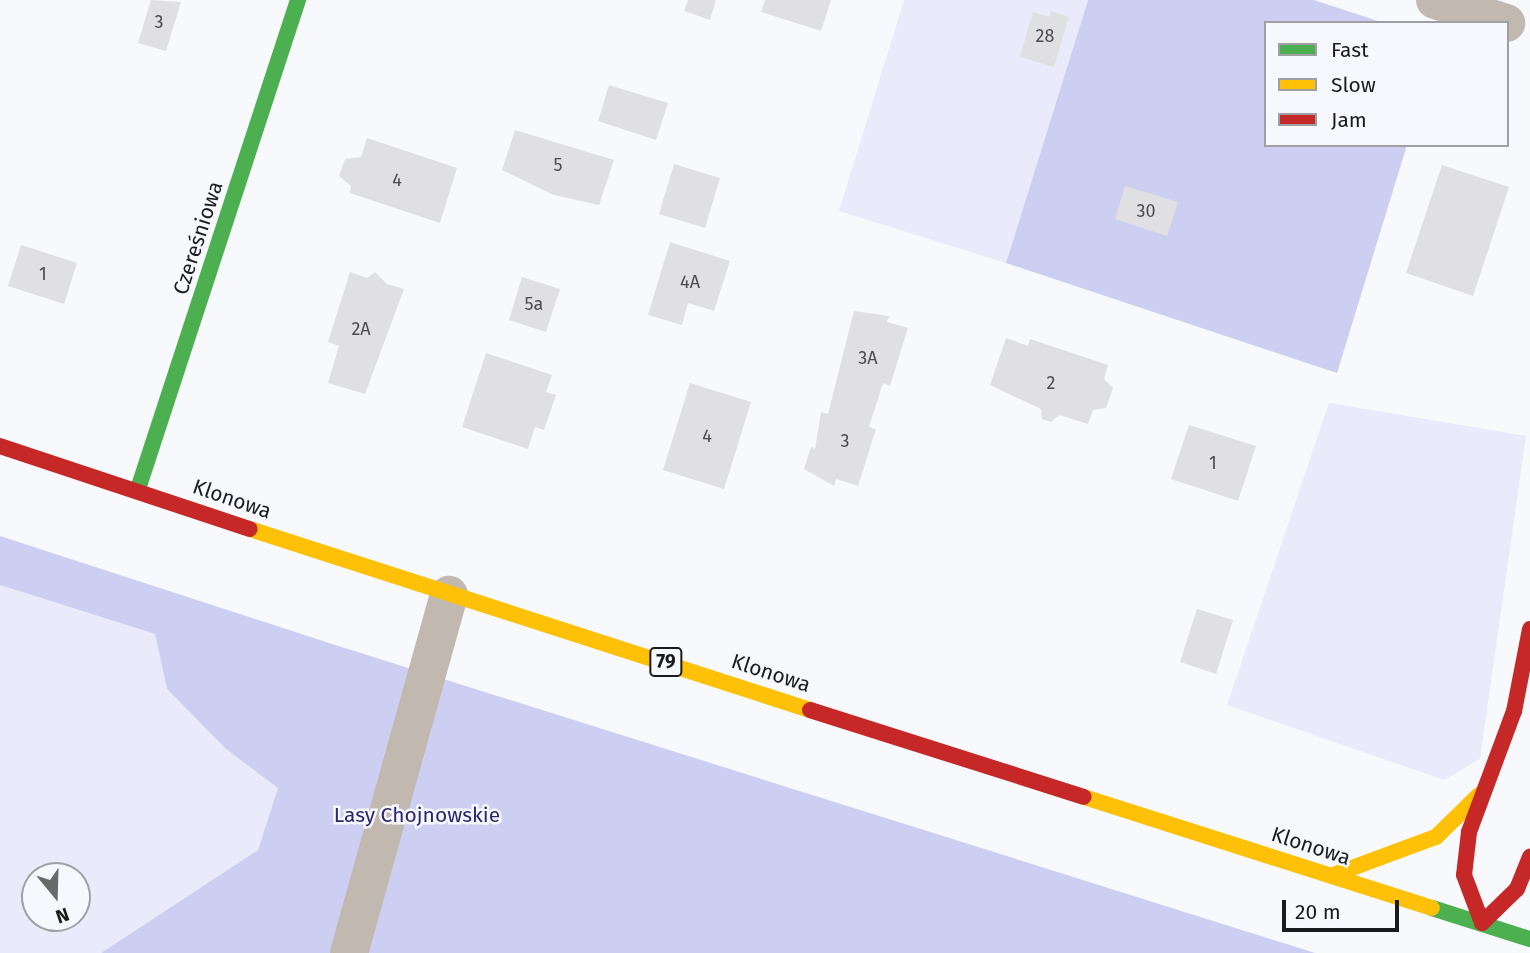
<!DOCTYPE html>
<html>
<head>
<meta charset="utf-8">
<style>
  body { margin:0 }
  #map { position:relative; width:1530px; height:953px; overflow:hidden; background:#f8f9fd; font-family:"Fira Sans",sans-serif }
  div>[style] { position:absolute }
  [style*='--x'] { left:calc(var(--x)*1px); top:calc(var(--y)*1px); width:calc(var(--w)*1px); rotate:calc(var(--a)*1deg) }
  .green>* { inset:0; background:#e9ebfa }
  .forest>* { inset:0; background:#cccff1 }
  .building>* { inset:0; background:#e0e0e2 }
  .street>* { height:38px; margin:-19px; padding:0 19px; transform-origin:19px; border-radius:19px; background:#c1b8b0 }
  .fast>* { height:16px; margin:-8px; padding:0 8px; transform-origin:8px; border-radius:8px; background:#4caf50 }
  .slow>* { height:16px; margin:-8px; padding:0 8px; transform-origin:8px; border-radius:8px; background:#ffc107 }
  .jam>* { height:16px; margin:-8px; padding:0 8px; transform-origin:8px; border-radius:8px; background:#c62828 }
  span { translate:-50% -50%; white-space:nowrap; text-align:center; line-height:1.15; -webkit-text-stroke:5px #f7f8fe; paint-order:stroke }
  .number-label { font-size:18px; color:#4c4c4e }
  .number-label span { -webkit-text-stroke-width:0 }
  .shield-label span { padding:2px 5px; background:#f7f8fe; border:2px solid; border-radius:5px; -webkit-text-stroke-width:0 }
  .shield-label { font-size:19px; color:#1b1b1d; font-weight:700 }
  .street-label { font-size:21px; color:#1b1b1d }
  .park-label { font-size:21px; color:#2b276c }
  .legend { position:absolute; left:1264px; top:21px; width:245px; height:126px; box-sizing:border-box; background:#f7f8fe; border:2px solid #9fa0a4; margin:0; padding:9px 12px; list-style:none; font-size:21px; color:#1b1b1d }
  .legend li { display:flex; align-items:center; gap:14px; height:35px }
  .legend b { width:35px; border:2px solid #9fa0a4 }
  .north { position:absolute; left:21px; top:862px; width:70px; height:70px; box-sizing:border-box; background:#f7f8fe; border:2px solid #9fa0a4; border-radius:50%; rotate:161deg; font-size:19px; font-weight:700; line-height:28px; text-align:center; color:#1b1b1d }
  .north::after { content:''; display:block; margin:auto; width:24px; height:32px; background:#68696b; clip-path:polygon(50% 0,100% 100%,50% 72%,0 100%) }
  .scale { position:absolute; left:1282px; top:900px; width:117px; height:32px; box-sizing:border-box; border:4px solid #1b1b1d; border-top:0; padding-left:9px; font-size:21px; line-height:24px; white-space:nowrap; color:#1b1b1d; -webkit-text-stroke:5px #f7f8fe; paint-order:stroke }
</style>
</head>
<body>
<div id="map">
  <div class="green">
    <div style="clip-path:polygon(904px 0,1088px 0,1006px 263px,839px 211px)"></div>
    <div style="clip-path:polygon(1329px 403px,1526px 436px,1480px 759px,1444px 780px,1227px 705px)"></div>
    <div style="clip-path:polygon(evenodd,0 585px,155px 634px,167px 689px,226px 749px,279px 788px,258px 850px,101px 953px,0 953px,0 585px,35px 876px,77px 876px,77px 918px,35px 918px,35px 876px)"></div>
  </div>
  <div class="forest">
    <div style="clip-path:polygon(1088px 0,1314px 0,1384px 23px,1266px 23px,1266px 145px,1407px 145px,1337px 373px,1006px 263px)"></div>
    <div style="clip-path:polygon(0 536px,329px 643px,1315px 953px,101px 953px,258px 850px,278px 788px,226px 749px,167px 689px,155px 634px,0 585px)"></div>
  </div>
  <div class="building">
    <div style="clip-path:polygon(151px 0,181px 2px,166px 51px,138px 43px)"></div>
    <div style="clip-path:polygon(688px 0,716px 0,710px 20px,684px 11px)"></div>
    <div style="clip-path:polygon(765px 0,831px 0,821px 31px,761px 12px)"></div>
    <div style="clip-path:polygon(1051px 11px,1069px 17px,1054px 67px,1020px 57px,1033px 12px,1049px 17px)"></div>
    <div style="clip-path:polygon(609px 85px,668px 103px,656px 140px,598px 121px)"></div>
    <div style="clip-path:polygon(515px 130px,614px 160px,599px 205px,554px 195px,502px 170px)"></div>
    <div style="clip-path:polygon(367px 138px,457px 168px,440px 223px,350px 193px,351px 186px,339px 176px,345px 159px,361px 157px)"></div>
    <div style="clip-path:polygon(674px 164px,720px 178px,705px 228px,659px 214px)"></div>
    <div style="clip-path:polygon(1442px 165px,1509px 187px,1473px 296px,1406px 273px)"></div>
    <div style="clip-path:polygon(1125px 186px,1178px 202px,1167px 236px,1115px 219px)"></div>
    <div style="clip-path:polygon(670px 242px,730px 261px,714px 311px,688px 303px,682px 325px,648px 315px)"></div>
    <div style="clip-path:polygon(21px 245px,77px 263px,64px 304px,8px 286px)"></div>
    <div style="clip-path:polygon(350px 272px,367px 278px,375px 272px,387px 284px,404px 289px,365px 394px,328px 383px,339px 346px,328px 342px)"></div>
    <div style="clip-path:polygon(522px 277px,560px 289px,546px 332px,509px 320px)"></div>
    <div style="clip-path:polygon(854px 311px,889px 316px,887px 322px,908px 328px,890px 386px,883px 383px,869px 427px,876px 429px,858px 486px,836px 479px,834px 486px,804px 469px,811px 447px,815px 449px,821px 412px,828px 414px)"></div>
    <div style="clip-path:polygon(1006px 338px,1028px 346px,1030px 339px,1108px 365px,1104px 379px,1113px 388px,1106px 408px,1093px 410px,1088px 424px,1059px 415px,1051px 422px,1042px 419px,1041px 409px,990px 385px)"></div>
    <div style="clip-path:polygon(486px 353px,552px 375px,546px 392px,556px 395px,544px 430px,535px 427px,528px 449px,462px 427px)"></div>
    <div style="clip-path:polygon(690px 383px,751px 402px,724px 489px,663px 470px)"></div>
    <div style="clip-path:polygon(1189px 425px,1256px 446px,1238px 501px,1171px 479px)"></div>
    <div style="clip-path:polygon(1197px 609px,1233px 620px,1216px 674px,1180px 662px)"></div>
  </div>
  <div class="street">
    <div style="--x:1435;--y:0;--w:75;--a:17.9"></div>
    <div style="--x:349;--y:953;--w:372;--a:-74.4"></div>
  </div>
  <div class="fast">
    <div style="--x:138;--y:489;--w:515;--a:-71.88"></div>
    <div style="--x:1432;--y:908;--w:103;--a:17.6"></div>
  </div>
  <div class="slow">
    <div style="--x:250;--y:529;--w:589;--a:17.91"></div>
    <div style="--x:1084;--y:797;--w:365;--a:17.7"></div>
    <div style="--x:1333;--y:875;--w:110;--a:-20.3"></div>
    <div style="--x:1436;--y:837;--w:60;--a:-44.3"></div>
  </div>
  <div class="jam">
    <div style="--x:0;--y:446;--w:263;--a:18.4"></div>
    <div style="--x:1530;--y:629;--w:84;--a:101"></div>
    <div style="--x:1514;--y:711;--w:129;--a:110.4"></div>
    <div style="--x:1469;--y:832;--w:43;--a:96.6"></div>
    <div style="--x:1464;--y:875;--w:51;--a:69.4"></div>
    <div style="--x:1482;--y:923;--w:49;--a:-44.2"></div>
    <div style="--x:1517;--y:889;--w:35;--a:-68"></div>
    <div style="--x:810;--y:710;--w:287;--a:17.6"></div>
  </div>
  <div class="number-label">
    <span style="left:159px;top:22px">3</span>
    <span style="left:1045px;top:36px">28</span>
    <span style="left:558px;top:165px">5</span>
    <span style="left:397px;top:180px">4</span>
    <span style="left:1146px;top:211px">30</span>
    <span style="left:43px;top:274px">1</span>
    <span style="left:690px;top:282px">4A</span>
    <span style="left:534px;top:304px">5a</span>
    <span style="left:361px;top:329px">2A</span>
    <span style="left:868px;top:358px">3A</span>
    <span style="left:1051px;top:383px">2</span>
    <span style="left:707px;top:436px">4</span>
    <span style="left:845px;top:441px">3</span>
    <span style="left:1213px;top:463px">1</span>
  </div>
  <div class="shield-label">
    <span style="left:666px;top:662px">79</span>
  </div>
  <div class="street-label">
    <span style="left:198px;top:238px;rotate:-72deg">Czereśniowa</span>
    <span style="left:232px;top:499px;rotate:19deg">Klonowa</span>
    <span style="left:771px;top:673px;rotate:18deg">Klonowa</span>
    <span style="left:1311px;top:846px;rotate:18deg">Klonowa</span>
  </div>
  <div class="park-label">
    <span style="left:417px;top:815px">Lasy Chojnowskie</span>
  </div>
  <ul class="legend">
  <li><b style="height:9px;background:#4caf50"></b>Fast</li>
  <li><b style="height:9px;background:#ffc107"></b>Slow</li>
  <li><b style="height:9px;background:#c62828"></b>Jam</li>
  </ul>
  <div class="north">N</div>
  <div class="scale">20 m</div>
</div>
</body>
</html>
